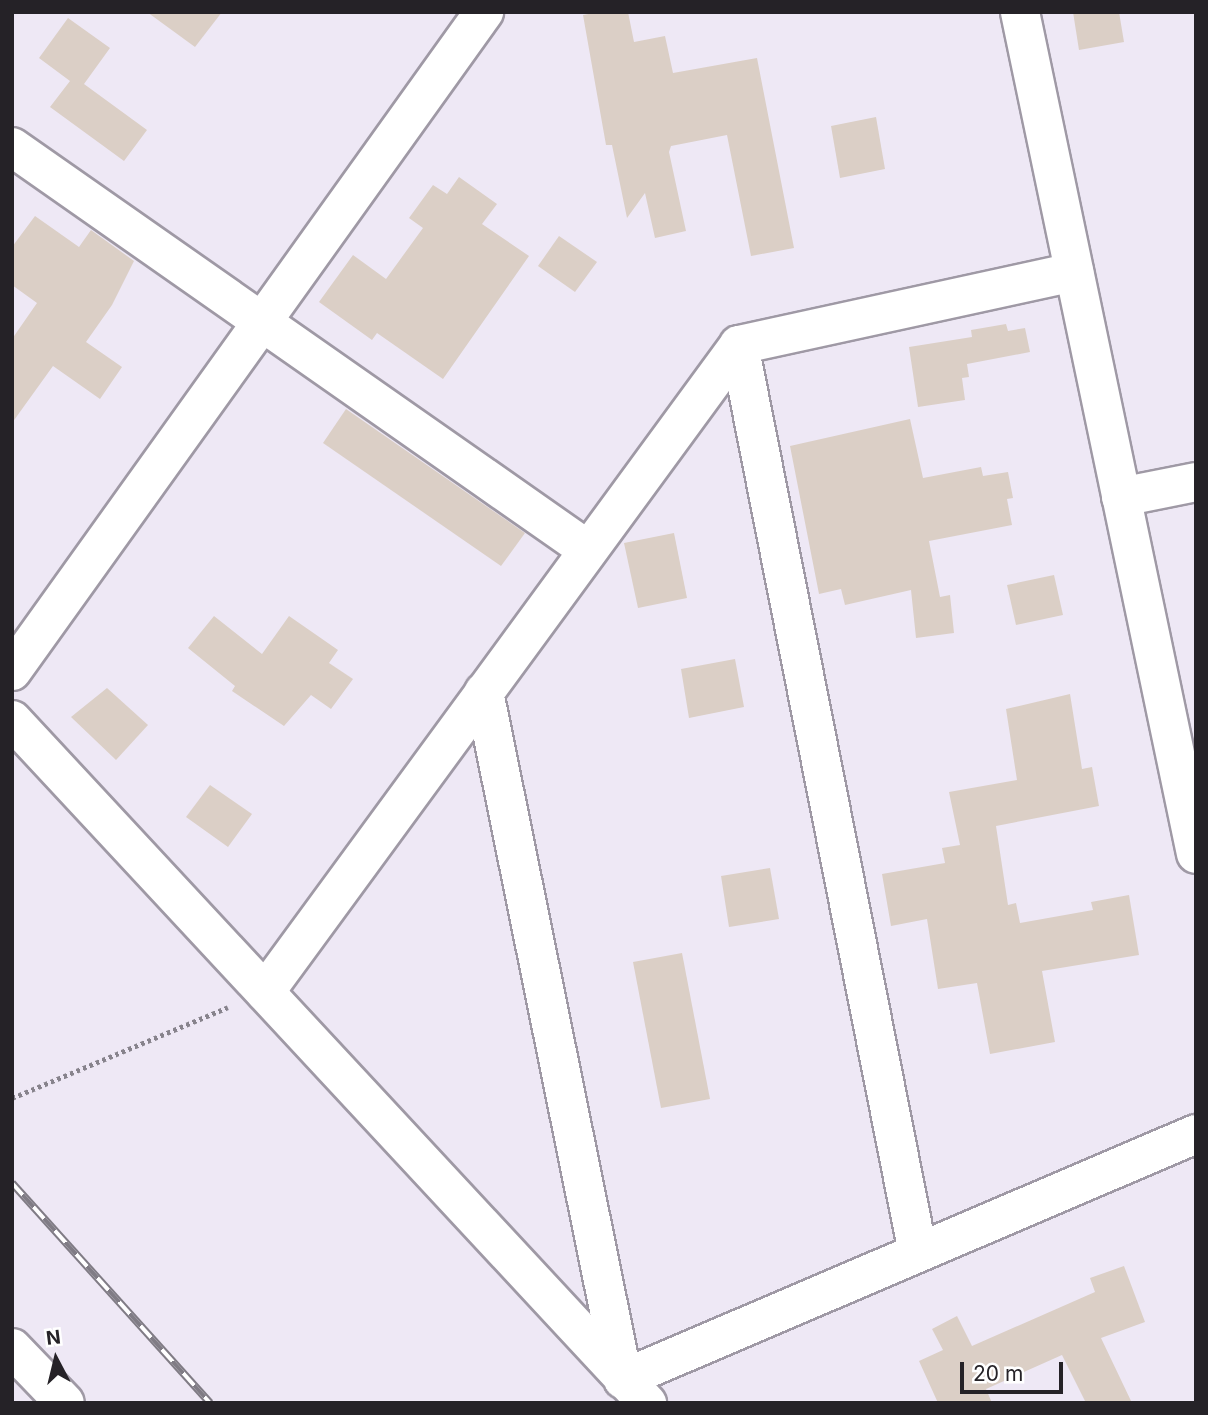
<!DOCTYPE html>
<html>
<head>
<meta charset="utf-8">
<style>
  body { margin:0 }
  #map { position:relative; width:1208px; height:1415px; overflow:hidden; background:#eee8f5; font-family:Inter,sans-serif }
  div>[style] { position:absolute }
  [style*='--x'] { left:calc(var(--x)*1px); top:calc(var(--y)*1px); width:calc(var(--w)*1px); rotate:calc(var(--a)*1deg) }
  .building>* { inset:0; background:#dbcfc6 }
  .path>* { height:4.5px; margin-top:-2.25px; transform-origin:0; background:repeating-linear-gradient(90deg,#87838c 0 3.5px,transparent 0 7px) }
  .roads { filter:drop-shadow(2px 0 #9f99a5) drop-shadow(-2px 0 #9f99a5) drop-shadow(0 2px #9f99a5) drop-shadow(0 -2px #9f99a5) }
  .minor>* { height:38px; margin:-19px; padding:0 19px; transform-origin:19px; border-radius:19px; background:#fff }
  .rail>* { height:8px; margin-top:-4px; transform-origin:0; background:repeating-linear-gradient(90deg,#fff 0 16px,#807c85 0 32px); box-sizing:border-box; border-block:2px solid #807c85 }
  span { translate:-50% -50%; white-space:nowrap; text-align:center; line-height:1.15; -webkit-text-stroke:7px #fff; paint-order:stroke }
  .frame { position:absolute; inset:0; border:14px solid #252227; pointer-events:none }
  .north { position:absolute; left:21px; top:1324px; width:70px; height:70px; -webkit-text-stroke:5px #fff; paint-order:stroke; rotate:353deg; font-size:19px; font-weight:700; line-height:28px; text-align:center; color:#252227 }
  .north::after { content:''; display:block; margin:auto; width:24px; height:32px; background:#252227; clip-path:polygon(50% 0,100% 100%,50% 72%,0 100%) }
  .scale { position:absolute; left:960px; top:1362px; width:103px; height:32px; box-sizing:border-box; border:4px solid #252227; border-top:0; padding-left:9px; font-size:21px; line-height:24px; white-space:nowrap; color:#252227; -webkit-text-stroke:5px #fff; paint-order:stroke }
</style>
</head>
<body>
<div id="map">
  <div class="building">
    <div style="clip-path:polygon(147px 12px,222px 12px,195px 47px)"></div>
    <div style="clip-path:polygon(599px 12px,628px 12px,634px 42px,665px 36px,673px 73px,757px 58px,794px 248px,751px 256px,727px 135px,671px 146px,669px 152px,686px 231px,655px 238px,645px 193px,627px 218px,612px 145px,606px 145px,583px 15px)"></div>
    <div style="clip-path:polygon(1073px 12px,1119px 12px,1124px 42px,1079px 50px)"></div>
    <div style="clip-path:polygon(68px 18px,110px 48px,84px 84px,147px 130px,124px 161px,50px 107px,70px 81px,39px 58px)"></div>
    <div style="clip-path:polygon(876px 117px,885px 169px,840px 178px,831px 126px)"></div>
    <div style="clip-path:polygon(459px 177px,497px 204px,482px 224px,529px 256px,443px 379px,377px 333px,372px 340px,319px 302px,353px 255px,386px 279px,423px 228px,409px 218px,433px 185px,447px 194px)"></div>
    <div style="clip-path:polygon(35px 216px,79px 247px,91px 230px,134px 261px,112px 305px,86px 342px,122px 367px,100px 399px,53px 366px,12px 423px,12px 339px,37px 303px,12px 285px,12px 247px)"></div>
    <div style="clip-path:polygon(559px 236px,597px 262px,575px 292px,538px 266px)"></div>
    <div style="clip-path:polygon(1006px 324px,1008px 331px,1025px 328px,1030px 352px,967px 364px,969px 377px,962px 378px,965px 400px,918px 407px,909px 347px,972px 337px,971px 330px)"></div>
    <div style="clip-path:polygon(346px 409px,525px 533px,501px 566px,323px 443px)"></div>
    <div style="clip-path:polygon(910px 419px,923px 478px,981px 467px,983px 476px,1008px 472px,1013px 498px,1007px 499px,1012px 525px,929px 541px,940px 597px,950px 595px,954px 633px,916px 638px,911px 590px,845px 605px,841px 589px,819px 594px,790px 446px)"></div>
    <div style="clip-path:polygon(674px 533px,687px 598px,638px 608px,624px 543px)"></div>
    <div style="clip-path:polygon(1054px 575px,1063px 615px,1016px 625px,1007px 585px)"></div>
    <div style="clip-path:polygon(214px 616px,262px 654px,289px 616px,338px 650px,329px 663px,353px 679px,331px 709px,311px 695px,284px 726px,232px 691px,235px 686px,188px 648px)"></div>
    <div style="clip-path:polygon(735px 659px,744px 707px,689px 718px,681px 669px)"></div>
    <div style="clip-path:polygon(107px 688px,148px 725px,116px 760px,71px 717px)"></div>
    <div style="clip-path:polygon(1070px 694px,1082px 769px,1092px 767px,1099px 806px,996px 826px,1008px 905px,1016px 903px,1020px 923px,1093px 910px,1091px 902px,1129px 895px,1139px 955px,1042px 971px,1055px 1042px,990px 1054px,977px 983px,938px 989px,927px 919px,891px 926px,882px 874px,945px 863px,942px 848px,960px 845px,949px 792px,1017px 780px,1006px 709px)"></div>
    <div style="clip-path:polygon(210px 785px,252px 814px,228px 847px,186px 817px)"></div>
    <div style="clip-path:polygon(770px 868px,779px 919px,729px 927px,721px 876px)"></div>
    <div style="clip-path:polygon(682px 953px,710px 1099px,661px 1108px,633px 962px)"></div>
    <div style="clip-path:polygon(1124px 1266px,1145px 1322px,1101px 1338px,1132px 1403px,1086px 1403px,1062px 1355px,986px 1389px,992px 1403px,938px 1403px,919px 1361px,943px 1350px,932px 1329px,957px 1316px,972px 1346px,1095px 1292px,1090px 1278px)"></div>
  </div>
  <div class="path">
    <div style="--x:12;--y:1098;--w:234;--a:-22.8"></div>
  </div>
  <div class="roads">
    <div class="minor">
      <div style="--x:1020;--y:12;--w:860;--a:78.19"></div>
      <div style="--x:12;--y:147;--w:703;--a:34.98"></div>
      <div style="--x:739;--y:345;--w:925;--a:78.85"></div>
      <div style="--x:1121;--y:497;--w:76;--a:-11.3"></div>
      <div style="--x:12;--y:671;--w:811;--a:-54.39"></div>
      <div style="--x:484;--y:692;--w:701;--a:78.56"></div>
      <div style="--x:623;--y:1379;--w:623;--a:-23.15"></div>
      <div style="--x:12;--y:720;--w:933;--a:47.09"></div>
      <div style="--x:265;--y:992;--w:802;--a:-53.77"></div>
      <div style="--x:739;--y:345;--w:343;--a:-12.3"></div>
      <div style="--x:12;--y:1348;--w:76;--a:46.1"></div>
    </div>
  </div>
  <div class="rail">
    <div style="--x:12;--y:1183;--w:296;--a:48"></div>
  </div>
  <div class="frame"></div>
  <div class="north">N</div>
  <div class="scale">20 m</div>
</div>
</body>
</html>
